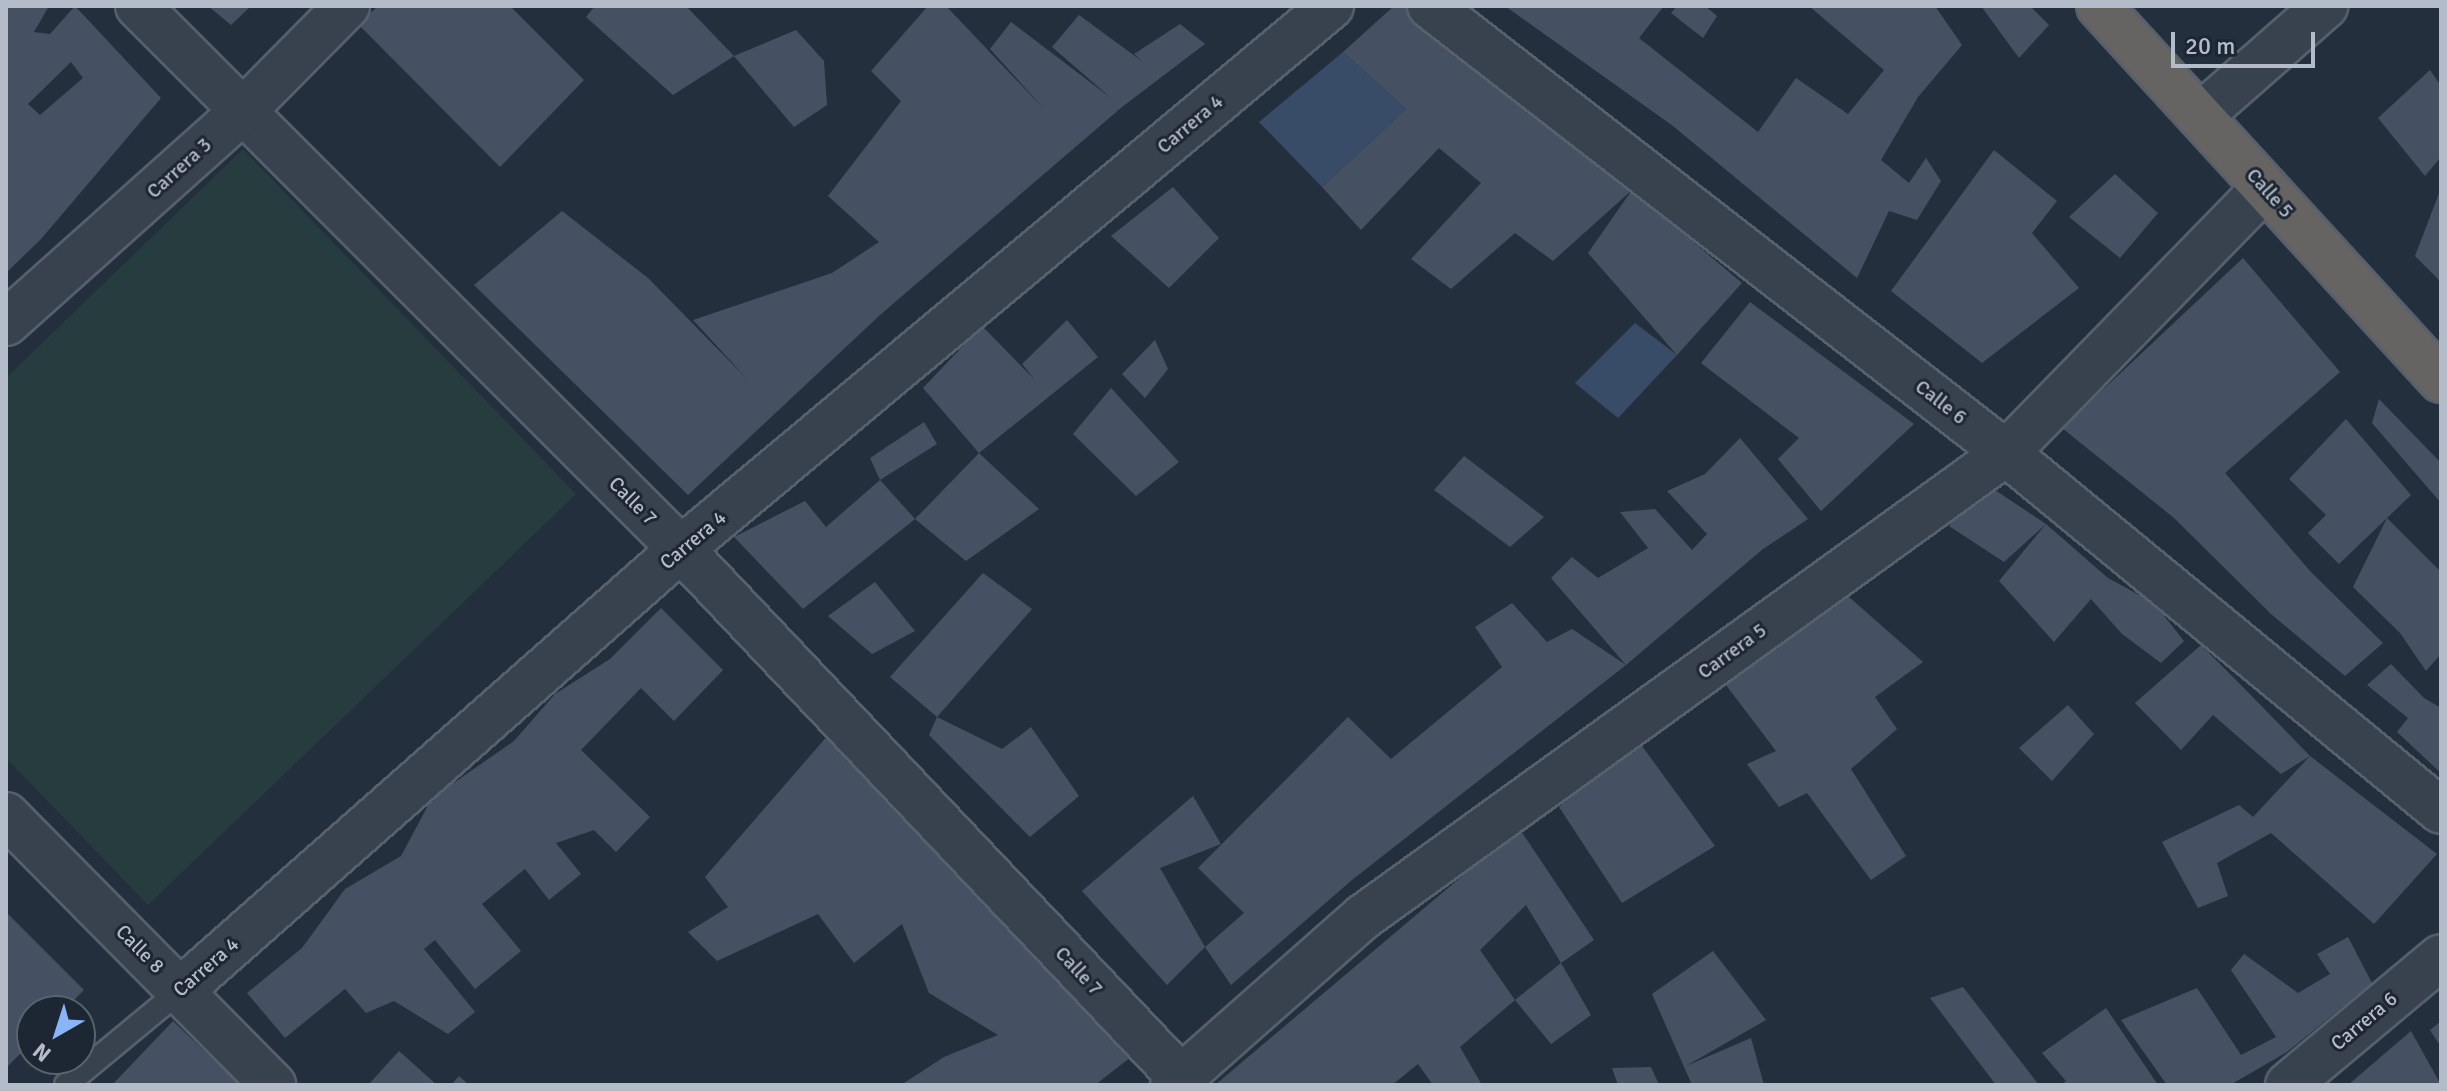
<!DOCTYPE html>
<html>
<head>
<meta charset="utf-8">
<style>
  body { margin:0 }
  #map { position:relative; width:2447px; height:1091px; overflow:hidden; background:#242f3e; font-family:Signika,sans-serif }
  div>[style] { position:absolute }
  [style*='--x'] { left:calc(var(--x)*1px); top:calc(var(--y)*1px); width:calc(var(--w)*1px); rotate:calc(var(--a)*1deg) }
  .green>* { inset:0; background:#263c3f }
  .water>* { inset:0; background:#394c67 }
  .building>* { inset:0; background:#455162 }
  .roads { filter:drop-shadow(2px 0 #565f6c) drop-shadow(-2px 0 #565f6c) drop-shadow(0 2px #565f6c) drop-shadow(0 -2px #565f6c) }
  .service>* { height:22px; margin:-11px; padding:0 11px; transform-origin:11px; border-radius:11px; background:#38414e }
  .minor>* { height:44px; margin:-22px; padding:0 22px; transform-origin:22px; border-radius:22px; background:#38414e }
  .trunk>* { height:44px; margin:-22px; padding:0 22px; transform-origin:22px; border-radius:22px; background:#656462 }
  span { translate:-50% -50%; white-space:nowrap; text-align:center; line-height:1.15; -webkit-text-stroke:6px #1d2633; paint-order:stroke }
  .street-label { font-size:20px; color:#b4bcc9 }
  .frame { position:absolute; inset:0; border:8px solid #b4bcc9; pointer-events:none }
  .north { position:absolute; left:16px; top:995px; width:80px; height:80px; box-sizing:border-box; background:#1d2633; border:2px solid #59626f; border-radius:50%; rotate:219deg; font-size:22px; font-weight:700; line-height:32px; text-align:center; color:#b4bcc9 }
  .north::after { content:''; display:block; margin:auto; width:28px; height:36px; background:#8ab4f8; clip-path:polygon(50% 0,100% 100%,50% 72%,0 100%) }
  .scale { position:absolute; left:2171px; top:32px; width:144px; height:36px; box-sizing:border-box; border:4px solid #b4bcc9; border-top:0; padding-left:10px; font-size:24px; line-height:28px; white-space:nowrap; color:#b4bcc9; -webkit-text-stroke:6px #1d2633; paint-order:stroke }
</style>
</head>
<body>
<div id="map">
  <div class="green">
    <div style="clip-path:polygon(243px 149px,576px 494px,148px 905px,6px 758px,6px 378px)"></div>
  </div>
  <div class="water">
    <div style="clip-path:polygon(1343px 52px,1406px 109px,1322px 187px,1259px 122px)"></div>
    <div style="clip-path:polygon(1635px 323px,1677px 355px,1618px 418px,1575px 383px)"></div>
  </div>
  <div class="building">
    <div style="clip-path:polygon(evenodd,6px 6px,49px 6px,34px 32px,50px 34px,75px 6px,161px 98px,41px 239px,6px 273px,6px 6px,71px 62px,83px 78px,40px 115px,28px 104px,71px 62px)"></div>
    <div style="clip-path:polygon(208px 6px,251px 6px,231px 25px)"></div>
    <div style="clip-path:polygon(378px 6px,510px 6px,584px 80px,500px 167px,358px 24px)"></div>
    <div style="clip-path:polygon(595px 6px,686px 6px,734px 56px,673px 95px,586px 17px)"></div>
    <div style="clip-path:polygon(928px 6px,946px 6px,1045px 110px,990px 49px,1011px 22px,1111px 98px,1052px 47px,1079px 15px,1143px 62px,1134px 54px,1180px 24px,1205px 44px,1122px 107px,880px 315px,688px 495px,474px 285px,562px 211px,648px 278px,747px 379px,693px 320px,832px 273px,879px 242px,828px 196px,901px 101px,871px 71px)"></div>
    <div style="clip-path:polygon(1394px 6px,1408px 6px,1539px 119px,1597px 162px,1632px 190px,1742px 283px,1677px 355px,1588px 253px,1632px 190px,1553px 261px,1515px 233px,1451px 289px,1411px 259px,1481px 183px,1439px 148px,1361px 230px,1322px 187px,1406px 109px,1343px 52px)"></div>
    <div style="clip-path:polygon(1505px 6px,1664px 6px,1639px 38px,1758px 132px,1796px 78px,1848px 114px,1884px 70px,1809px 6px,1935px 6px,1962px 45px,1918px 97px,1881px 160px,1909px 183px,1926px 158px,1941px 181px,1917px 220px,1889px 211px,1857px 278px,1673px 126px)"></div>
    <div style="clip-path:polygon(1677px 6px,1705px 6px,1717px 16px,1703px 38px,1671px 13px)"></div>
    <div style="clip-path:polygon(1981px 6px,2030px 6px,2049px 25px,2019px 58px)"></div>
    <div style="clip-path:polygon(796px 30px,824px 61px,827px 105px,794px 127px,734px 56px)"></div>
    <div style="clip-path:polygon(2430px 70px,2441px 86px,2441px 157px,2425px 176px,2378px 118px)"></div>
    <div style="clip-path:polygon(1994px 150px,2057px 201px,2032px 233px,2079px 288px,1982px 363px,1891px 291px)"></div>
    <div style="clip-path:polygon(2115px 174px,2158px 213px,2120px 258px,2069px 217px)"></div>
    <div style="clip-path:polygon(1173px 187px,1219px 238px,1169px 288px,1111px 236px)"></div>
    <div style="clip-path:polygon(2441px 188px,2441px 282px,2415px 256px)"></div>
    <div style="clip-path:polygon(2243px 258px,2340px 372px,2225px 473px,2311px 572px,2383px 643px,2345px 676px,2271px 614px,2174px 518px,2062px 428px)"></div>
    <div style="clip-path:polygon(1750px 302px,1914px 424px,1821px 511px,1778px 459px,1799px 438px,1701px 363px)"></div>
    <div style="clip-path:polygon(1067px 320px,1098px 357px,979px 453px,923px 388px,982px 326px,1035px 380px,1022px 364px)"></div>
    <div style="clip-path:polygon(1155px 340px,1168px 369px,1145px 398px,1122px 374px)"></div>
    <div style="clip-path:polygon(1111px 388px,1179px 462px,1136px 496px,1073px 434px)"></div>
    <div style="clip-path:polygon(2379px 399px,2441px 463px,2441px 503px,2372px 423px)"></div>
    <div style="clip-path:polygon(2346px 419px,2411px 495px,2387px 518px,2441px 572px,2441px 654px,2426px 671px,2400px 633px,2353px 587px,2387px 518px,2339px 564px,2308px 533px,2326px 515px,2289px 479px)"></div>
    <div style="clip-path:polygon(924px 422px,937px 444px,880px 480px,870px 458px)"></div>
    <div style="clip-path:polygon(1740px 438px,1808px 519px,1763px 549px,1626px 665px,1551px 578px,1572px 557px,1598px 578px,1648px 548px,1620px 512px,1655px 509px,1692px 550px,1707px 534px,1667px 491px,1705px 474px)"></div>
    <div style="clip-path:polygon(979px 453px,1039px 509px,966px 561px,915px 519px)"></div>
    <div style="clip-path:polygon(1464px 456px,1544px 517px,1510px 547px,1434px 490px)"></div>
    <div style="clip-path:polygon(880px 480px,915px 519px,803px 609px,734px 537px,805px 501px,826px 527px)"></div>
    <div style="clip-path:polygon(1986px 484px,2046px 524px,2108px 578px,2154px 603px,2184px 641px,2161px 663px,2122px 634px,2091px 599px,2054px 642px,1999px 581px,2046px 524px,2004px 562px,1949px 526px)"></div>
    <div style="clip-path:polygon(983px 573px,1032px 609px,937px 717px,890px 677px)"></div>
    <div style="clip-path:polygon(875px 582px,915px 631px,872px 654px,828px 616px)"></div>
    <div style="clip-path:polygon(1849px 597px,1923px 662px,1875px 697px,1897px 729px,1851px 769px,1906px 856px,1871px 880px,1807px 793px,1779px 807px,1747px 764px,1776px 751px,1726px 685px,1763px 652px)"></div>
    <div style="clip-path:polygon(1512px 603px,1547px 642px,1572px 629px,1626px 665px,1352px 880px,1231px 985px,1205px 947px,1244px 913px,1198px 868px,1348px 717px,1391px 759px,1502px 667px,1475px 627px)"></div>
    <div style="clip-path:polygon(661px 608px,723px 670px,674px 721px,641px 688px,581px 750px,650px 817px,616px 852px,594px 830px,556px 843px,581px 874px,549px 900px,525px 869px,482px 904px,521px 951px,475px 989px,435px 940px,424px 949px,475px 1012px,448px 1034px,394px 1001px,366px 1013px,345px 989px,285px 1038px,247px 993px,302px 948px,345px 889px,401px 856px,432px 798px,514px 741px,555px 694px,610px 659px)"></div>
    <div style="clip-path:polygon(2201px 645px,2240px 684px,2310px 756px,2281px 774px,2213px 715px,2181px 750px,2135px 703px)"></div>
    <div style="clip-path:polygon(2391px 664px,2424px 698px,2441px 708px,2441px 773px,2397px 732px,2408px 718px,2367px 685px)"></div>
    <div style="clip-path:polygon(2068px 705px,2094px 734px,2052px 781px,2019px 748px)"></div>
    <div style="clip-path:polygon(937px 717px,1002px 749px,1031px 727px,1079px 796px,1030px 837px,929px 735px)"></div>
    <div style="clip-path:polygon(829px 734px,1131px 1057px,1095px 1085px,901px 1085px,944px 1057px,998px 1035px,929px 993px,902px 924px,854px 963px,818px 914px,717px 961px,688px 932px,728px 907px,705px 877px)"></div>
    <div style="clip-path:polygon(1642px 746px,1715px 846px,1622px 903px,1559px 807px,1609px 765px)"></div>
    <div style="clip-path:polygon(2310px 756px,2437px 854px,2374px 924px,2271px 833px,2217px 863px,2228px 896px,2198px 908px,2162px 842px,2239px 805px,2253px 817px)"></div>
    <div style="clip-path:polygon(1193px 796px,1221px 844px,1160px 868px,1205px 947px,1167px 985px,1082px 891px)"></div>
    <div style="clip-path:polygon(1519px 828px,1594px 940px,1561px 963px,1526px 905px,1480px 950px,1515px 1000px,1561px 963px,1591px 1015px,1551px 1044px,1515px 1000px,1460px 1047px,1482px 1085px,1433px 1085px,1418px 1064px,1392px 1085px,1215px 1085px)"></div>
    <div style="clip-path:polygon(6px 912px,84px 990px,63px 1011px,32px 1011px,32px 1042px,6px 1068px)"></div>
    <div style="clip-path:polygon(2348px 937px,2372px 983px,2287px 1052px,2230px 1085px,2167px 1085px,2121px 1020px,2197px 988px,2241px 1055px,2276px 1037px,2231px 970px,2244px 954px,2298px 993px,2330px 974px,2317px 954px)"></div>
    <div style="clip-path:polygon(1713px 951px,1766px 1020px,1686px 1066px,1751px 1038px,1764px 1085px,1692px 1085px,1652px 994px)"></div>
    <div style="clip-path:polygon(1963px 987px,2039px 1085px,1996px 1085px,1930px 998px)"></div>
    <div style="clip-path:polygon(2106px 1008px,2158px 1085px,2061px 1085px,2066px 1081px,2042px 1053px)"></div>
    <div style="clip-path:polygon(173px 1021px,240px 1085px,112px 1085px)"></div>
    <div style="clip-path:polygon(2441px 1021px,2441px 1047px,2430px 1030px)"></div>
    <div style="clip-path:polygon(2411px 1031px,2441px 1085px,2348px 1085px)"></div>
    <div style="clip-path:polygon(399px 1051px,437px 1085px,368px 1085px)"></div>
    <div style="clip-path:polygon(1651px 1067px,1659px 1085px,1618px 1085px,1612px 1068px)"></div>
    <div style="clip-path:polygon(459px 1076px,469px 1085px,451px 1085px)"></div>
  </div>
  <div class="roads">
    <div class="service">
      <div style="--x:66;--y:1085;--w:149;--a:-39.6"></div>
    </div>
    <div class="minor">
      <div style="--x:138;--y:6;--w:768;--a:45"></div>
      <div style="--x:681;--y:549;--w:728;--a:46.61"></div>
      <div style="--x:1430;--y:6;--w:729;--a:37.81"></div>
      <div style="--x:2006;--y:453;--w:563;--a:39.45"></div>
      <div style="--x:2200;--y:116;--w:167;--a:-41.3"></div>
      <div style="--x:6;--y:323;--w:318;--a:-41.8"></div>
      <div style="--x:243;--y:111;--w:148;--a:-45.3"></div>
      <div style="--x:6;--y:815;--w:380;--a:45.3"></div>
      <div style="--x:181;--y:990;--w:667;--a:-41.41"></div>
      <div style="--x:681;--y:549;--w:847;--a:-39.87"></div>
      <div style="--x:1173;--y:1085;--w:254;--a:-41.5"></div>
      <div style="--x:1363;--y:917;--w:793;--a:-35.81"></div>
      <div style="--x:2006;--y:453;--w:371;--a:-45.7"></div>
      <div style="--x:2288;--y:1085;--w:199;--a:-39.9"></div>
    </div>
    <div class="trunk">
      <div style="--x:2099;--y:6;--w:507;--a:47.56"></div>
    </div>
  </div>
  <div class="street-label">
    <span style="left:1190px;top:124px;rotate:-40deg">Carrera 4</span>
    <span style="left:179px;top:168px;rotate:-42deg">Carrera 3</span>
    <span style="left:2270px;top:193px;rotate:48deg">Calle 5</span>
    <span style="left:1941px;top:402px;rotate:38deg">Calle 6</span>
    <span style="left:633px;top:501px;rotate:45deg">Calle 7</span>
    <span style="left:693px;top:540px;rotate:-40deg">Carrera 4</span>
    <span style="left:1732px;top:651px;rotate:-36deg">Carrera 5</span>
    <span style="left:140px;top:949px;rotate:45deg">Calle 8</span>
    <span style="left:206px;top:967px;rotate:-41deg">Carrera 4</span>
    <span style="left:1079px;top:971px;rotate:47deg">Calle 7</span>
    <span style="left:2364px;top:1021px;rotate:-40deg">Carrera 6</span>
  </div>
  <div class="frame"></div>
  <div class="north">N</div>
  <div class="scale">20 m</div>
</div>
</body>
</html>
